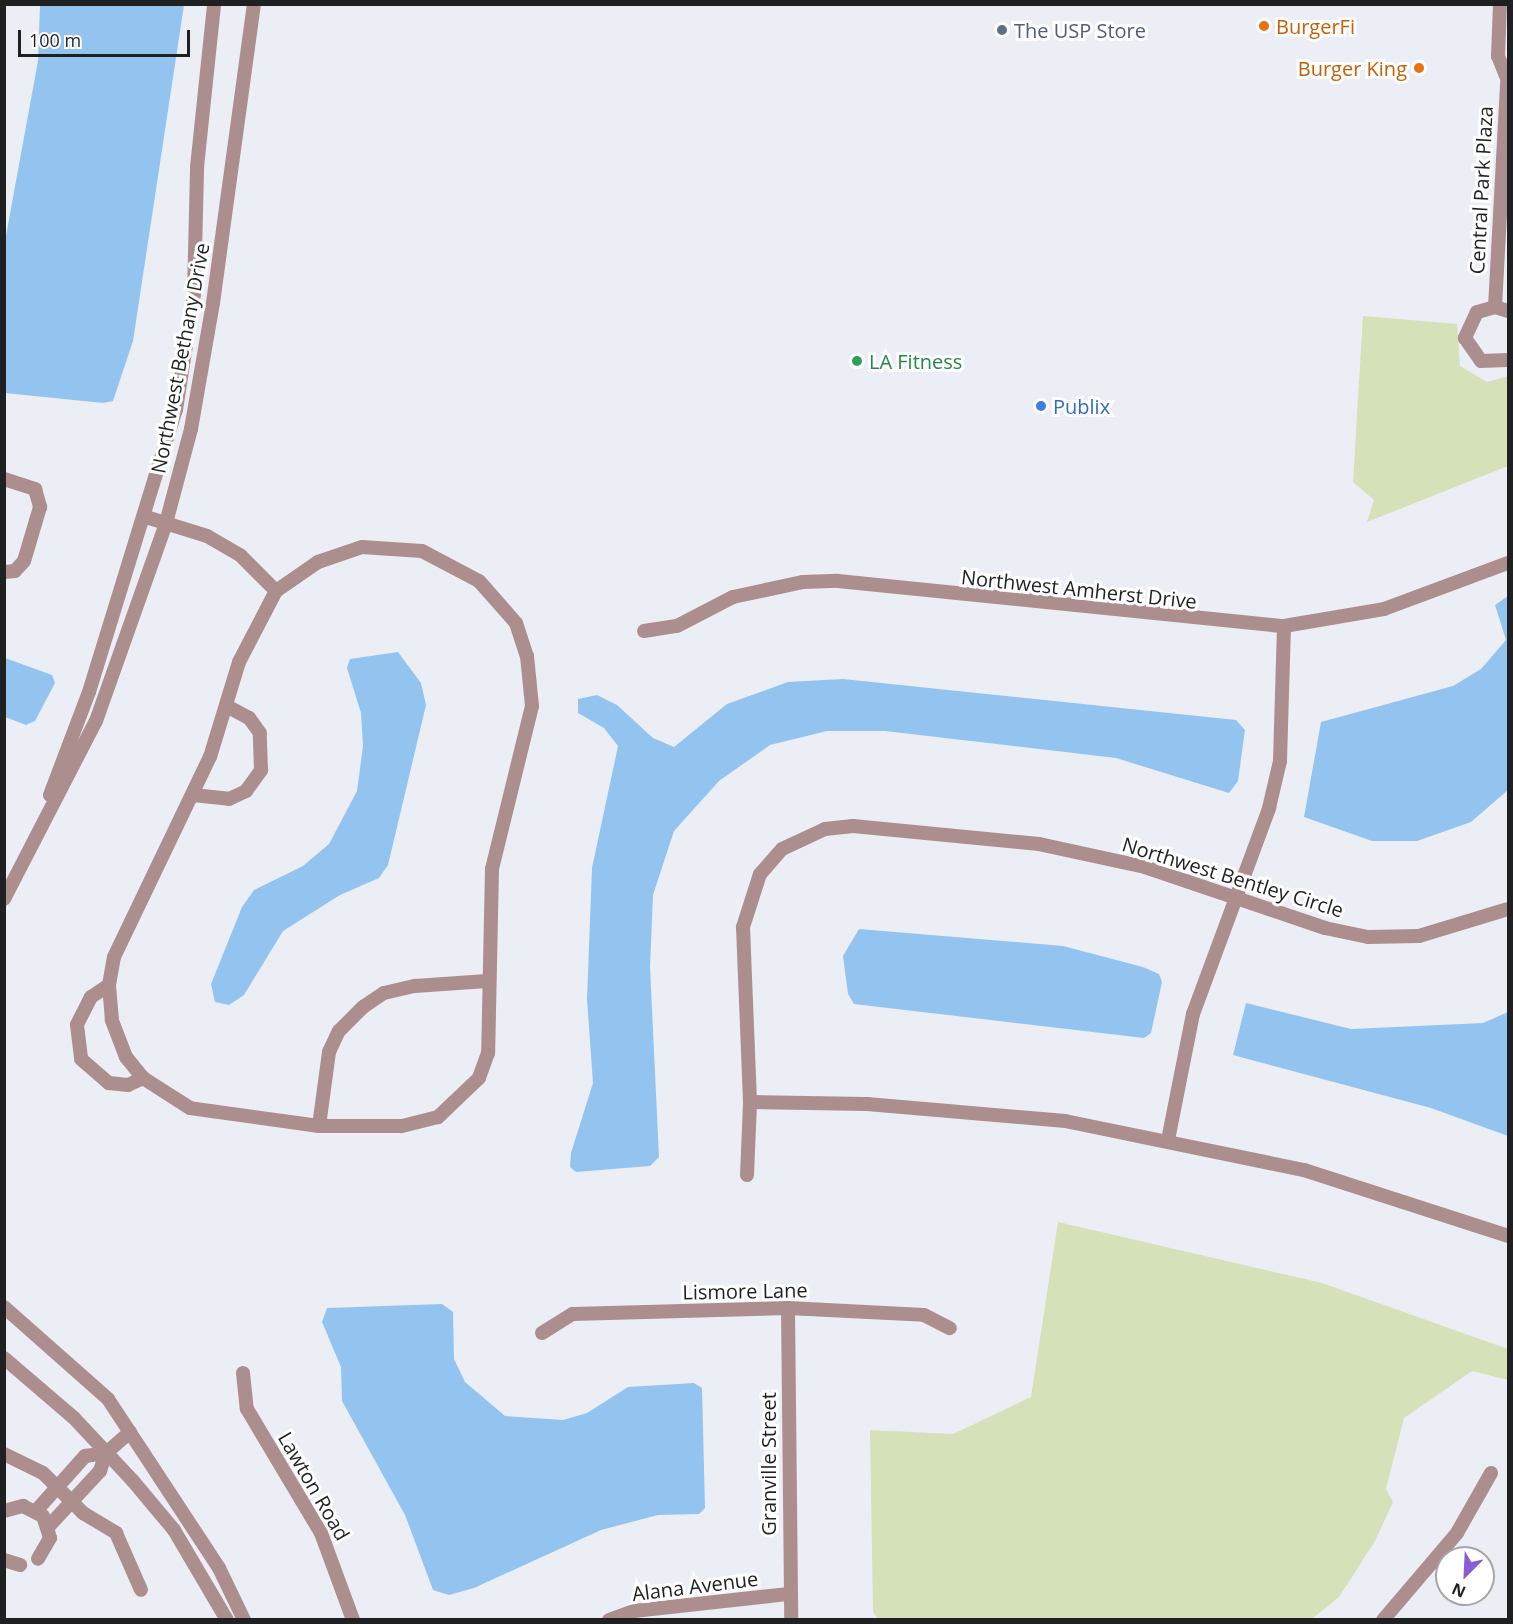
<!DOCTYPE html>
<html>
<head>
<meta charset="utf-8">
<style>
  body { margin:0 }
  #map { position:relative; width:1513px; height:1624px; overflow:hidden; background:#eceef5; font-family:"Open Sans",sans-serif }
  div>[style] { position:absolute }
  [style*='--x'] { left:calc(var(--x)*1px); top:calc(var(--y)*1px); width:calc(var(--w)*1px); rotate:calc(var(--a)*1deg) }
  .green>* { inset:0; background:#d5e1b8 }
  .water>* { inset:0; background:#93c4f0 }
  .street>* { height:14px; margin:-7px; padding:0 7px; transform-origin:7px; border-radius:7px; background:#ad8e8f }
  .dots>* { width:16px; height:16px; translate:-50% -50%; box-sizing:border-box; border:3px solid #fff; border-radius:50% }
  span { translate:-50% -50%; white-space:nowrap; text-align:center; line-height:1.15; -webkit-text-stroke:6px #fff; paint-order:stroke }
  .food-label { font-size:20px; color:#c56008 }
  .left { translate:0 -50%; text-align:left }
  .right { translate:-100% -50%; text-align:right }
  .service-label { font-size:20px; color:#4e5e75 }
  .street-label { font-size:20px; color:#1f2022 }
  .leisure-label { font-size:20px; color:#27864d }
  .shop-label { font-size:20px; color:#366cbe }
  .frame { position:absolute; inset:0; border:6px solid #1f2022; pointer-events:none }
  .north { position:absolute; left:1435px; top:1546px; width:60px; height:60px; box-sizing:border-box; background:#fff; border:2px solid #a5a6a7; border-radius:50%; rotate:204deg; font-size:16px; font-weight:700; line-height:24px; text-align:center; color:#1f2022 }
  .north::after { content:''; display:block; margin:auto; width:21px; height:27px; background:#895bd4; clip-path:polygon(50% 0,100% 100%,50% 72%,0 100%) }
  .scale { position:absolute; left:18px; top:30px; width:172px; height:27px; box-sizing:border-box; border:3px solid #1f2022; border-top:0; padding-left:8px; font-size:18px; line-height:21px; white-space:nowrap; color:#1f2022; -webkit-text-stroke:4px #fff; paint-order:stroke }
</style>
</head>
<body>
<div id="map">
  <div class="green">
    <div style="clip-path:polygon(1363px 316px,1457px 324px,1460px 366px,1487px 382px,1508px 376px,1508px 466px,1367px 522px,1374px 500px,1353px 482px)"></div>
    <div style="clip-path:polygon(1058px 1222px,1322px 1283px,1508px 1349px,1508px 1380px,1472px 1371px,1404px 1418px,1386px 1489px,1393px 1502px,1375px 1541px,1339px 1597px,1312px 1619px,878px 1619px,873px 1612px,870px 1430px,953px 1434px,1031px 1397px)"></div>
  </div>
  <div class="water">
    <div style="clip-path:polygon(40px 5px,184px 5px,133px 341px,113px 401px,103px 403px,5px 393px,5px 241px,38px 61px)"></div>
    <div style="clip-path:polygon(1508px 596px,1508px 790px,1471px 822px,1417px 841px,1372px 841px,1304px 817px,1321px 722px,1453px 686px,1481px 669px,1506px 640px,1495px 605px)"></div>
    <div style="clip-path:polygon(398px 652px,421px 683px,426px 705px,388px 865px,379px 878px,340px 895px,283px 931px,244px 995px,229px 1005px,215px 1002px,211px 984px,242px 907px,254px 890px,303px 866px,329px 844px,357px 791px,363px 746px,361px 713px,347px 668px,350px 659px)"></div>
    <div style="clip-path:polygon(5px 658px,52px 675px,55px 683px,35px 721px,26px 725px,5px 717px)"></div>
    <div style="clip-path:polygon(843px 679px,1236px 720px,1245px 730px,1238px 781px,1229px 793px,1116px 758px,885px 731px,827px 731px,770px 745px,719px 781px,674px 831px,653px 895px,650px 967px,659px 1157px,650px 1166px,576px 1172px,570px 1167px,571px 1153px,593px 1083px,587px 999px,592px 868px,618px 746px,604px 728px,578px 713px,578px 699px,597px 695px,617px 705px,653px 738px,674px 747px,727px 704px,788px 682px)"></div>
    <div style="clip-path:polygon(859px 929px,1063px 946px,1143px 967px,1159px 974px,1162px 982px,1151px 1033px,1144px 1038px,854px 1004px,848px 994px,843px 956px)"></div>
    <div style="clip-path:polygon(1246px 1003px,1351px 1029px,1483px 1023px,1508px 1012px,1508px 1136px,1431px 1108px,1233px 1055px)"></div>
    <div style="clip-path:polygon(442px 1304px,453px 1312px,454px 1359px,465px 1382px,505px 1416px,563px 1420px,587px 1413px,628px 1387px,694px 1383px,702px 1388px,705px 1508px,699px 1514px,658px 1515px,601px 1530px,474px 1588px,449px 1595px,433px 1590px,405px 1515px,342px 1401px,341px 1367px,322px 1322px,327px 1308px)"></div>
  </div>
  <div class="street">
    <div style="--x:1500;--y:4;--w:52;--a:92.2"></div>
    <div style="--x:1498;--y:56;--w:22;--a:68"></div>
    <div style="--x:1495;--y:307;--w:238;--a:-86.9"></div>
    <div style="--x:1508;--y:311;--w:14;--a:-163"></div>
    <div style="--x:1495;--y:307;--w:19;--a:164"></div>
    <div style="--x:1477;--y:312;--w:29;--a:115"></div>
    <div style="--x:1465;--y:338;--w:28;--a:55"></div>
    <div style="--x:1481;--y:361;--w:27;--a:-2"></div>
    <div style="--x:4;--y:479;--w:33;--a:18"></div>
    <div style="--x:35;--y:489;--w:19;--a:74"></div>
    <div style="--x:40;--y:507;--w:56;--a:106.5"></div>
    <div style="--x:24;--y:561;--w:13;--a:132"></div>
    <div style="--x:15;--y:571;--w:11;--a:175"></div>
    <div style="--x:146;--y:517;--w:64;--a:17.3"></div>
    <div style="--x:207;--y:536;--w:39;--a:30"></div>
    <div style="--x:241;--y:556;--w:49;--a:45"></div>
    <div style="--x:276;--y:591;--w:51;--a:-34.6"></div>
    <div style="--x:318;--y:562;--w:46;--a:-18.8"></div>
    <div style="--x:362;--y:547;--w:60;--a:3.8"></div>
    <div style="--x:422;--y:551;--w:64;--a:27.8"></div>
    <div style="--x:479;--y:581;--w:56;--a:48.6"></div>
    <div style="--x:516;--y:623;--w:35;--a:72"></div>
    <div style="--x:527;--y:656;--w:50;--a:84.3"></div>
    <div style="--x:532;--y:706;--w:168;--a:103.8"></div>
    <div style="--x:492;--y:869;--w:184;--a:91.2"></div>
    <div style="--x:488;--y:1053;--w:27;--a:110"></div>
    <div style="--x:479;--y:1078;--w:57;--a:136.4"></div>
    <div style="--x:438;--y:1117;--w:38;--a:166"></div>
    <div style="--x:401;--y:1126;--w:82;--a:180"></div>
    <div style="--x:319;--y:1126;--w:130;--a:-172.1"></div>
    <div style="--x:190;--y:1108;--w:56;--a:-147.4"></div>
    <div style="--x:143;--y:1078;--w:27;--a:-129"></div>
    <div style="--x:126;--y:1057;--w:40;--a:-111"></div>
    <div style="--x:112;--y:1020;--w:35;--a:-95"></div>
    <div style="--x:109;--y:985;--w:28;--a:-80"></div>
    <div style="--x:114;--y:957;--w:222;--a:-64.4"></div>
    <div style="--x:210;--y:757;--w:99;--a:-73"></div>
    <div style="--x:239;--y:662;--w:80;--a:-62.5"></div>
    <div style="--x:644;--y:631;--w:33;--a:-9"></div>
    <div style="--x:677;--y:626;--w:63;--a:-27.4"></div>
    <div style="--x:733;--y:597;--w:72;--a:-12.1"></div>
    <div style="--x:803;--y:582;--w:35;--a:-2"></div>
    <div style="--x:838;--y:581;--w:448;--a:5.8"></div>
    <div style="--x:1284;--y:626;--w:101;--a:-9.6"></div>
    <div style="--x:1384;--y:609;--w:132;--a:-20.4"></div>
    <div style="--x:50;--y:795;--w:110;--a:-69.3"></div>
    <div style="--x:89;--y:692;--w:295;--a:-72.9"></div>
    <div style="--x:176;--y:410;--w:117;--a:-81.2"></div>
    <div style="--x:194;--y:294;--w:127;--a:-88.6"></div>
    <div style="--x:197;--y:167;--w:164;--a:-84"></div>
    <div style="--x:193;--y:795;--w:36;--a:6"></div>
    <div style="--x:229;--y:799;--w:19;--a:-25"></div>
    <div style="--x:246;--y:791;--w:26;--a:-54"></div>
    <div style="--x:261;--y:770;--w:37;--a:-92"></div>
    <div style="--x:260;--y:733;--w:19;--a:-126"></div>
    <div style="--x:249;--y:718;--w:26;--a:-152"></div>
    <div style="--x:4;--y:899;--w:200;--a:-62.7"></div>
    <div style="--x:96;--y:721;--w:210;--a:-70.5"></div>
    <div style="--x:166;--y:523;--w:97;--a:-75.1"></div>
    <div style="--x:191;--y:429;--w:128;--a:-80.1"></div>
    <div style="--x:213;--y:303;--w:302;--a:-82.2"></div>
    <div style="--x:1508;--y:909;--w:93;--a:163.1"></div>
    <div style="--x:1419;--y:936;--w:51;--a:178.9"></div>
    <div style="--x:1368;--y:937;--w:44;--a:-168.2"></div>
    <div style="--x:1325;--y:928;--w:190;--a:-161.3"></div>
    <div style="--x:1145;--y:867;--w:108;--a:-167.8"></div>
    <div style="--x:1039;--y:844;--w:187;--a:-174.5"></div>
    <div style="--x:853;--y:826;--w:28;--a:174"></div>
    <div style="--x:825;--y:829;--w:47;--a:155.1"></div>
    <div style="--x:782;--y:849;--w:33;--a:131"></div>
    <div style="--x:760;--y:874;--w:56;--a:107.8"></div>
    <div style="--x:743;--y:927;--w:175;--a:87.7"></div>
    <div style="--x:750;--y:1102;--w:117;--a:1"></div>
    <div style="--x:867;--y:1104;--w:199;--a:4.9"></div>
    <div style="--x:1065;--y:1121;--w:244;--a:11.6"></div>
    <div style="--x:1304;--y:1170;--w:214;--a:17.9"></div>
    <div style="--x:109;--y:985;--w:22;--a:146"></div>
    <div style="--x:91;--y:997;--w:31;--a:117"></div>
    <div style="--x:77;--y:1025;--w:34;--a:83"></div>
    <div style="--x:81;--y:1059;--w:37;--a:41"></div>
    <div style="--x:109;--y:1083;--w:19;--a:6"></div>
    <div style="--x:128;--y:1085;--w:17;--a:-25"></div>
    <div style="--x:319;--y:1126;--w:75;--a:-82.3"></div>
    <div style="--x:329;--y:1052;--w:23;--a:-65"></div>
    <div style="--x:339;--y:1031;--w:34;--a:-45"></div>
    <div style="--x:363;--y:1007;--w:25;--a:-34"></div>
    <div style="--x:384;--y:993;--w:32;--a:-13"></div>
    <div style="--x:415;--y:986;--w:72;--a:-4"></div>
    <div style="--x:1168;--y:1140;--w:128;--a:-78.8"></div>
    <div style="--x:1193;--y:1014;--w:220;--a:-69.7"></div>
    <div style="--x:1269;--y:808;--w:48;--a:-76.8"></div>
    <div style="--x:1280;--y:761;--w:135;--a:-88.3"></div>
    <div style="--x:747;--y:1175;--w:73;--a:-87.6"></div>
    <div style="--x:4;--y:1307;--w:139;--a:41.5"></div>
    <div style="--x:108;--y:1399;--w:202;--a:56.7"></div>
    <div style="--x:219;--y:1568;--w:58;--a:64.3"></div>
    <div style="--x:788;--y:1308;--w:312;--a:89.4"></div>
    <div style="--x:542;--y:1333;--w:36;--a:-32"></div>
    <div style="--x:573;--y:1314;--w:215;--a:-1.6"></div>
    <div style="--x:788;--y:1308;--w:136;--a:2.9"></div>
    <div style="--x:924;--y:1315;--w:29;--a:27"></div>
    <div style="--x:4;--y:1358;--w:92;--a:40.6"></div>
    <div style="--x:74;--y:1418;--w:86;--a:46.9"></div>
    <div style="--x:133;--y:1481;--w:64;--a:50.1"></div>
    <div style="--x:174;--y:1530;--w:104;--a:59.5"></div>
    <div style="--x:243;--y:1373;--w:36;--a:84"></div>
    <div style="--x:247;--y:1409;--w:144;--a:59.2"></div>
    <div style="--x:321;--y:1533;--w:93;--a:69.8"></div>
    <div style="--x:4;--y:1454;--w:43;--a:26"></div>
    <div style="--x:43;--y:1473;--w:57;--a:45"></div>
    <div style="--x:83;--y:1513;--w:39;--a:31"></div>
    <div style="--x:116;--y:1533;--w:62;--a:66.3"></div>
    <div style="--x:4;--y:1511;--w:20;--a:-15"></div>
    <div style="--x:23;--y:1506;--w:22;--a:27"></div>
    <div style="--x:43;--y:1516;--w:23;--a:72"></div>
    <div style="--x:50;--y:1538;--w:24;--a:120"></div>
    <div style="--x:36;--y:1511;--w:74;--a:-48.3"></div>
    <div style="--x:85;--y:1456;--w:21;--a:-8"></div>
    <div style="--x:49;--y:1526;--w:75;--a:-47.2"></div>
    <div style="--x:100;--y:1471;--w:19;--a:-72"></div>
    <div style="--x:106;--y:1453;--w:32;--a:-41"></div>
    <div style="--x:4;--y:1560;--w:17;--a:17"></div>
    <div style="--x:609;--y:1620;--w:27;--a:-20"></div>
    <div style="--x:634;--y:1611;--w:154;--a:-6.3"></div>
    <div style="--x:1383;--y:1620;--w:114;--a:-49.6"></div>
    <div style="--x:1457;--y:1533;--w:69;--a:-60.5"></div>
  </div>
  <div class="dots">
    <div style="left:1264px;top:26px;background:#e8710a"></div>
    <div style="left:1002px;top:30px;background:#5c6f8a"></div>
    <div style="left:1419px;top:68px;background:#e8710a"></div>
    <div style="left:857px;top:361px;background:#2e9e5b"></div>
    <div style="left:1041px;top:406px;background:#3f7fe0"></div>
  </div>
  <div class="food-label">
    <span class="left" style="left:1276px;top:26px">BurgerFi</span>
    <span class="right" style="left:1407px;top:68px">Burger King</span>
  </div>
  <div class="service-label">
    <span class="left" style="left:1014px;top:30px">The USP Store</span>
  </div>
  <div class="street-label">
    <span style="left:1481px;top:190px;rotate:-87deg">Central Park Plaza</span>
    <span style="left:180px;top:358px;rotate:-79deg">Northwest Bethany Drive</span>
    <span style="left:1079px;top:589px;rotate:6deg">Northwest Amherst Drive</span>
    <span style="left:1233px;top:877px;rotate:17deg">Northwest Bentley Circle</span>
    <span style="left:745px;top:1291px;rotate:-1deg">Lismore Lane</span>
    <span style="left:768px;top:1464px;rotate:-90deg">Granville Street</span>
    <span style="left:314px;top:1486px;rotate:60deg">Lawton Road</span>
    <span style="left:695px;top:1586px;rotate:-7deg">Alana Avenue</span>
  </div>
  <div class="leisure-label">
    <span class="left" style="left:869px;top:361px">LA Fitness</span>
  </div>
  <div class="shop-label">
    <span class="left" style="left:1053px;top:406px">Publix</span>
  </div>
  <div class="frame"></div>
  <div class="north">N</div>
  <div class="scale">100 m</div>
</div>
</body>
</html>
